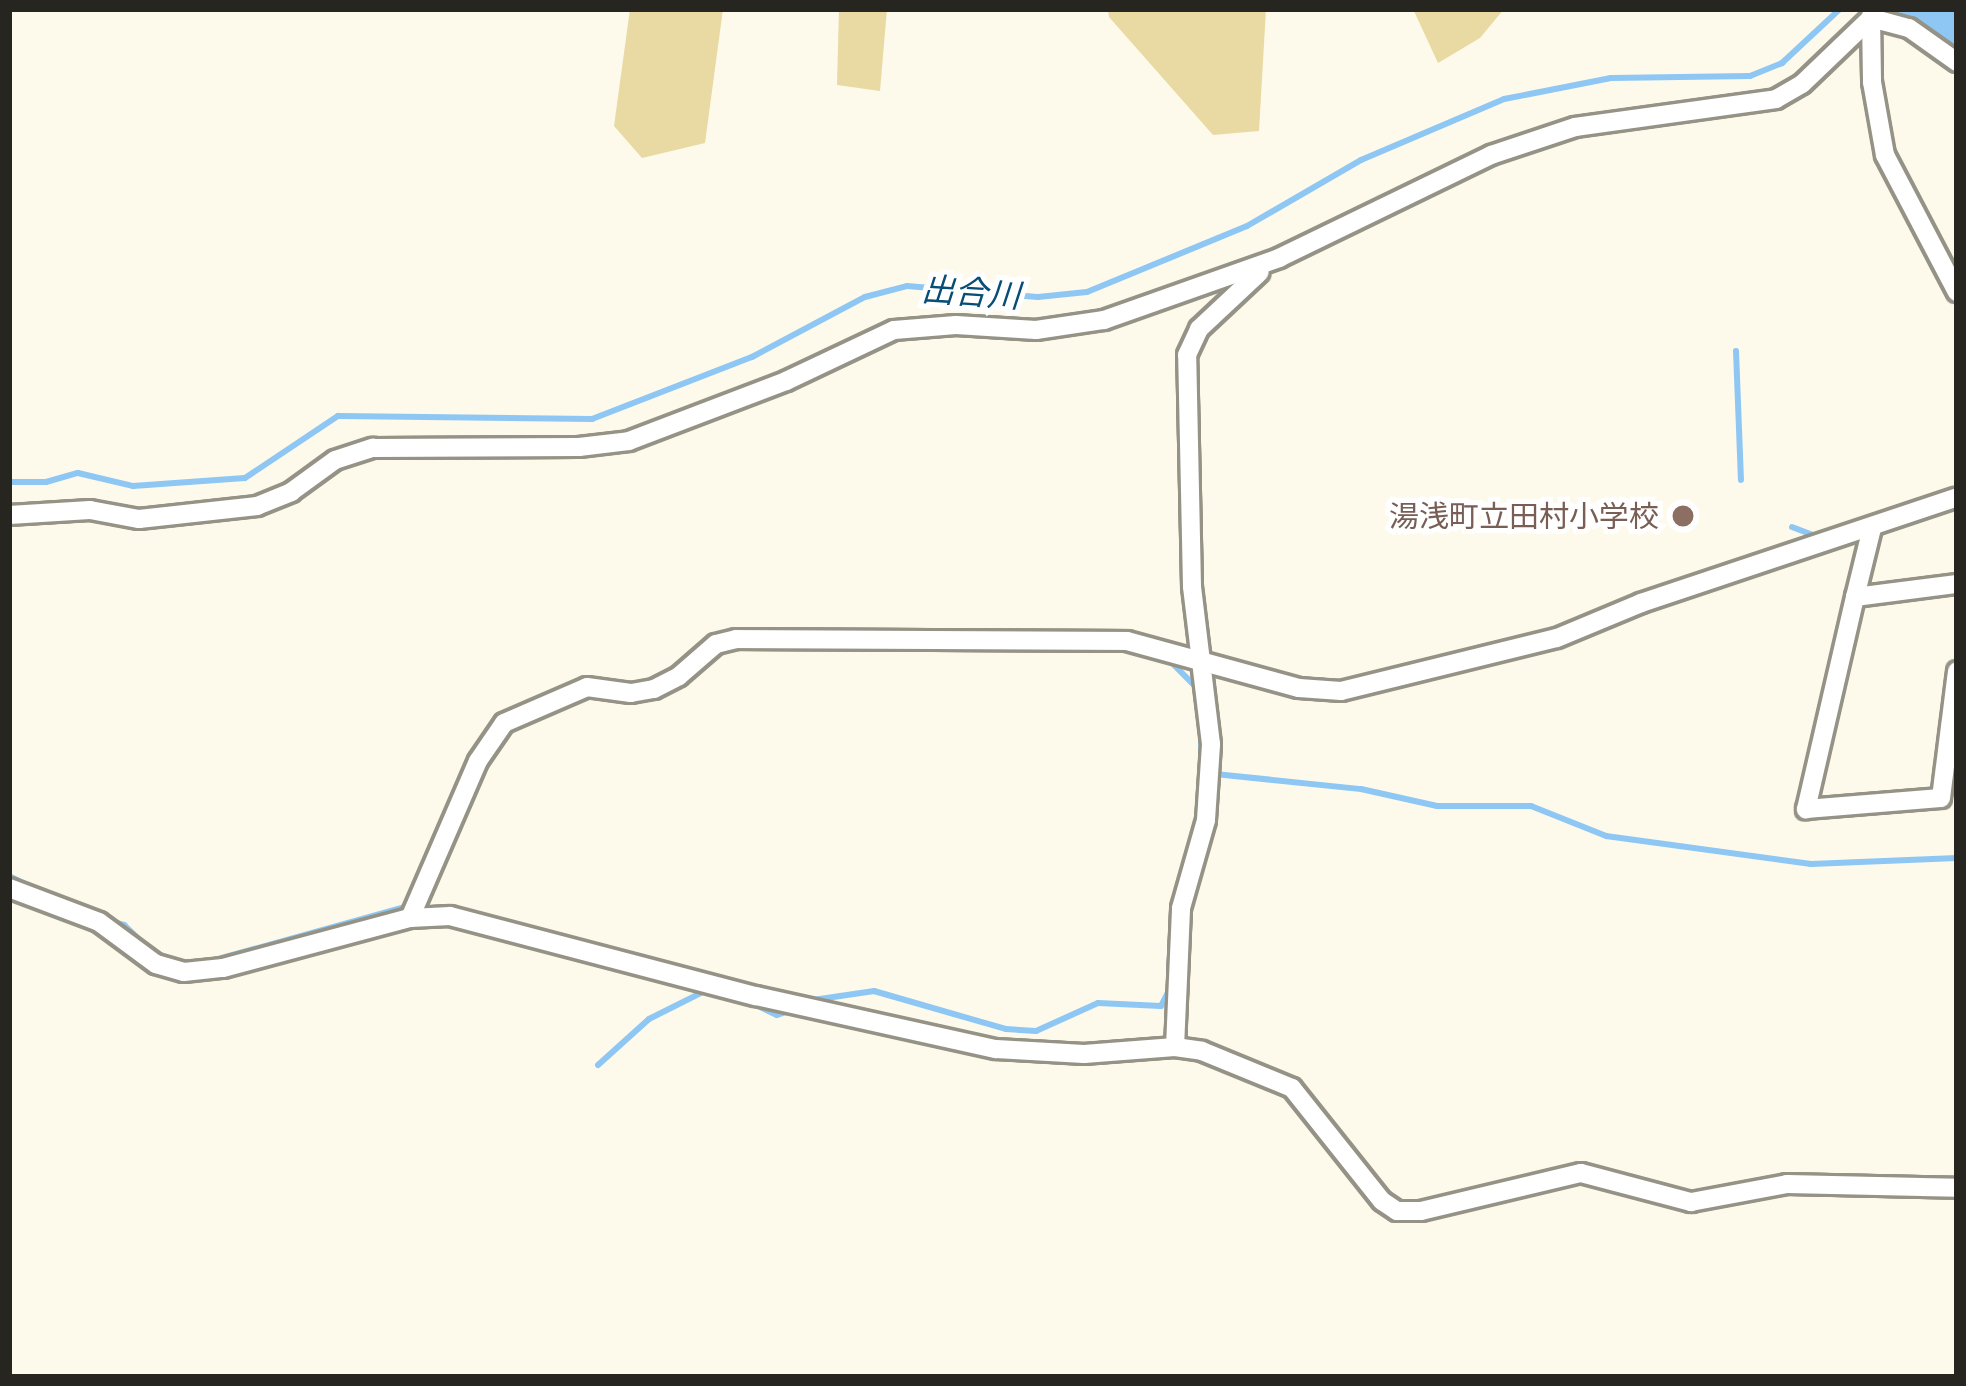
<!DOCTYPE html>
<html>
<head>
<meta charset="utf-8">
<style>
  body { margin:0 }
  #map { position:relative; width:1966px; height:1386px; overflow:hidden; background:#fdfaec; font-family:"PT Sans","Noto Sans JP",sans-serif }
  div>[style] { position:absolute }
  [style*='--x'] { left:calc(var(--x)*1px); top:calc(var(--y)*1px); width:calc(var(--w)*1px); rotate:calc(var(--a)*1deg) }
  .green>* { inset:0; background:#e8daa2 }
  .stream>* { height:6px; margin:-3px; padding:0 3px; transform-origin:3px; border-radius:3px; background:#8ec7f3 }
  .river>* { height:39px; margin:-19.5px; padding:0 19.5px; transform-origin:19.5px; border-radius:19.5px; background:#8ec7f3 }
  .roads { filter:drop-shadow(3px 0 #959286) drop-shadow(-3px 0 #959286) drop-shadow(0 3px #959286) drop-shadow(0 -3px #959286) }
  .minor>* { height:18px; margin:-9px; padding:0 9px; transform-origin:9px; border-radius:9px; background:#fff }
  .dots>* { width:33px; height:33px; translate:-50% -50%; box-sizing:border-box; border:6px solid #fff; border-radius:50% }
  span { translate:-50% -50%; white-space:nowrap; text-align:center; line-height:1.15; -webkit-text-stroke:10px #fff; paint-order:stroke }
  .education-label { font-size:30px; color:#785e54 }
  .right { translate:-100% -50%; text-align:right }
  .water-label { font-size:33px; color:#074d76; font-style:italic }
  .frame { position:absolute; inset:0; border:12px solid #262520; pointer-events:none }
</style>
</head>
<body>
<div id="map">
  <div class="green">
    <div style="clip-path:polygon(630px 9px,723px 9px,705px 143px,642px 158px,614px 126px)"></div>
    <div style="clip-path:polygon(839px 9px,887px 9px,880px 91px,837px 85px)"></div>
    <div style="clip-path:polygon(1108px 9px,1266px 9px,1259px 131px,1213px 135px,1109px 17px)"></div>
    <div style="clip-path:polygon(1413px 9px,1504px 9px,1480px 38px,1438px 63px)"></div>
  </div>
  <div class="stream">
    <div style="--x:1736;--y:351;--w:129;--a:87.8"></div>
    <div style="--x:9;--y:482;--w:37;--a:0"></div>
    <div style="--x:46;--y:482;--w:33;--a:-16"></div>
    <div style="--x:78;--y:473;--w:57;--a:13.3"></div>
    <div style="--x:133;--y:486;--w:112;--a:-4.1"></div>
    <div style="--x:245;--y:478;--w:112;--a:-33.7"></div>
    <div style="--x:338;--y:416;--w:254;--a:0.7"></div>
    <div style="--x:592;--y:419;--w:172;--a:-21.2"></div>
    <div style="--x:752;--y:357;--w:128;--a:-28"></div>
    <div style="--x:865;--y:297;--w:43;--a:-14.7"></div>
    <div style="--x:907;--y:286;--w:131;--a:4.8"></div>
    <div style="--x:1038;--y:297;--w:49;--a:-5.8"></div>
    <div style="--x:1087;--y:292;--w:173;--a:-22.4"></div>
    <div style="--x:1247;--y:226;--w:132;--a:-30.1"></div>
    <div style="--x:1361;--y:160;--w:155;--a:-23.1"></div>
    <div style="--x:1504;--y:99;--w:109;--a:-11.1"></div>
    <div style="--x:1611;--y:78;--w:139;--a:-0.8"></div>
    <div style="--x:1750;--y:76;--w:35;--a:-22"></div>
    <div style="--x:1782;--y:63;--w:79;--a:-43"></div>
    <div style="--x:1792;--y:527;--w:26;--a:21"></div>
    <div style="--x:1816;--y:536;--w:109;--a:-19.3"></div>
    <div style="--x:1070;--y:649;--w:53;--a:1.1"></div>
    <div style="--x:1170;--y:661;--w:40;--a:45"></div>
    <div style="--x:1201;--y:761;--w:29;--a:-90"></div>
    <div style="--x:1215;--y:774;--w:147;--a:5.9"></div>
    <div style="--x:1361;--y:789;--w:78;--a:12.6"></div>
    <div style="--x:1437;--y:806;--w:94;--a:0"></div>
    <div style="--x:1531;--y:806;--w:81;--a:21.8"></div>
    <div style="--x:1606;--y:836;--w:207;--a:7.8"></div>
    <div style="--x:1811;--y:864;--w:146;--a:-2.4"></div>
    <div style="--x:9;--y:876;--w:27;--a:27"></div>
    <div style="--x:111;--y:921;--w:14;--a:17"></div>
    <div style="--x:124;--y:925;--w:33;--a:44"></div>
    <div style="--x:211;--y:961;--w:209;--a:-15.6"></div>
    <div style="--x:1169;--y:971;--w:67;--a:-86.6"></div>
    <div style="--x:1173;--y:904;--w:40;--a:-74"></div>
    <div style="--x:748;--y:1001;--w:32;--a:26"></div>
    <div style="--x:777;--y:1015;--w:19;--a:-18"></div>
    <div style="--x:806;--y:1001;--w:69;--a:-8.4"></div>
    <div style="--x:874;--y:991;--w:137;--a:16.1"></div>
    <div style="--x:1006;--y:1029;--w:30;--a:4"></div>
    <div style="--x:1036;--y:1031;--w:68;--a:-24.3"></div>
    <div style="--x:1098;--y:1003;--w:63;--a:2.7"></div>
    <div style="--x:1161;--y:1006;--w:18;--a:-63"></div>
    <div style="--x:598;--y:1065;--w:69;--a:-42"></div>
    <div style="--x:649;--y:1019;--w:65;--a:-26.6"></div>
  </div>
  <div class="river">
    <div style="--x:1917;--y:9;--w:47;--a:31"></div>
  </div>
  <div class="roads">
    <div class="minor">
      <div style="--x:1871;--y:16;--w:66;--a:89.1"></div>
      <div style="--x:1872;--y:82;--w:74;--a:79.9"></div>
      <div style="--x:1885;--y:155;--w:155;--a:62.3"></div>
      <div style="--x:9;--y:515;--w:81;--a:-3.5"></div>
      <div style="--x:90;--y:510;--w:50;--a:10.4"></div>
      <div style="--x:139;--y:519;--w:119;--a:-6.3"></div>
      <div style="--x:257;--y:506;--w:37;--a:-22"></div>
      <div style="--x:291;--y:492;--w:54;--a:-36"></div>
      <div style="--x:335;--y:460;--w:40;--a:-18"></div>
      <div style="--x:373;--y:448;--w:206;--a:-0.3"></div>
      <div style="--x:579;--y:447;--w:50;--a:-6.8"></div>
      <div style="--x:629;--y:441;--w:168;--a:-20.9"></div>
      <div style="--x:786;--y:381;--w:119;--a:-25.3"></div>
      <div style="--x:894;--y:330;--w:62;--a:-4.6"></div>
      <div style="--x:956;--y:325;--w:80;--a:3.6"></div>
      <div style="--x:1036;--y:330;--w:69;--a:-8.4"></div>
      <div style="--x:1104;--y:320;--w:186;--a:-19.5"></div>
      <div style="--x:1279;--y:258;--w:236;--a:-25.9"></div>
      <div style="--x:1491;--y:155;--w:89;--a:-18.4"></div>
      <div style="--x:1575;--y:127;--w:203;--a:-7.9"></div>
      <div style="--x:1776;--y:99;--w:30;--a:-30"></div>
      <div style="--x:1802;--y:84;--w:95;--a:-43.7"></div>
      <div style="--x:1871;--y:18;--w:39;--a:15"></div>
      <div style="--x:1909;--y:28;--w:59;--a:35.3"></div>
      <div style="--x:1872;--y:528;--w:71;--a:103.8"></div>
      <div style="--x:1855;--y:597;--w:103;--a:-7.3"></div>
      <div style="--x:1855;--y:597;--w:218;--a:103"></div>
      <div style="--x:1806;--y:809;--w:135;--a:-4.7"></div>
      <div style="--x:1941;--y:798;--w:128;--a:-82.8"></div>
      <div style="--x:9;--y:888;--w:96;--a:20.7"></div>
      <div style="--x:99;--y:922;--w:71;--a:36.4"></div>
      <div style="--x:156;--y:964;--w:29;--a:16"></div>
      <div style="--x:184;--y:972;--w:39;--a:-6"></div>
      <div style="--x:223;--y:968;--w:194;--a:-15"></div>
      <div style="--x:410;--y:918;--w:40;--a:-2.9"></div>
      <div style="--x:450;--y:916;--w:316;--a:14.7"></div>
      <div style="--x:756;--y:996;--w:246;--a:12.5"></div>
      <div style="--x:996;--y:1049;--w:88;--a:3.3"></div>
      <div style="--x:1084;--y:1054;--w:91;--a:-4.4"></div>
      <div style="--x:1175;--y:1047;--w:27;--a:8"></div>
      <div style="--x:1202;--y:1051;--w:97;--a:22.3"></div>
      <div style="--x:1292;--y:1088;--w:144;--a:51.5"></div>
      <div style="--x:1382;--y:1201;--w:18;--a:34"></div>
      <div style="--x:1397;--y:1211;--w:24;--a:0"></div>
      <div style="--x:1421;--y:1211;--w:164;--a:-13.4"></div>
      <div style="--x:1581;--y:1173;--w:114;--a:14.8"></div>
      <div style="--x:1691;--y:1202;--w:98;--a:-10.6"></div>
      <div style="--x:1787;--y:1184;--w:170;--a:1.3"></div>
      <div style="--x:410;--y:918;--w:171;--a:-66.6"></div>
      <div style="--x:478;--y:761;--w:46;--a:-55.6"></div>
      <div style="--x:504;--y:723;--w:90;--a:-23.4"></div>
      <div style="--x:587;--y:687;--w:44;--a:7.8"></div>
      <div style="--x:631;--y:693;--w:23;--a:-10"></div>
      <div style="--x:654;--y:689;--w:28;--a:-27"></div>
      <div style="--x:679;--y:676;--w:49;--a:-40.9"></div>
      <div style="--x:716;--y:644;--w:21;--a:-14"></div>
      <div style="--x:736;--y:639;--w:391;--a:0.3"></div>
      <div style="--x:1127;--y:641;--w:178;--a:15.3"></div>
      <div style="--x:1299;--y:688;--w:42;--a:4.1"></div>
      <div style="--x:1341;--y:691;--w:222;--a:-13.8"></div>
      <div style="--x:1557;--y:638;--w:91;--a:-22.6"></div>
      <div style="--x:1641;--y:603;--w:333;--a:-18.5"></div>
      <div style="--x:1175;--y:1047;--w:139;--a:-87.5"></div>
      <div style="--x:1181;--y:908;--w:91;--a:-74.1"></div>
      <div style="--x:1206;--y:820;--w:76;--a:-86.2"></div>
      <div style="--x:1211;--y:744;--w:159;--a:-96.9"></div>
      <div style="--x:1192;--y:586;--w:231;--a:-91.2"></div>
      <div style="--x:1187;--y:355;--w:29;--a:-65"></div>
      <div style="--x:1199;--y:329;--w:83;--a:-43.1"></div>
    </div>
  </div>
  <div class="dots">
    <div style="left:1683px;top:516px;background:#8d6e63"></div>
  </div>
  <div class="education-label">
    <span class="right" style="left:1659px;top:516px">湯浅町立田村小学校</span>
  </div>
  <div class="water-label">
    <span style="left:971px;top:292px;rotate:4deg">出合川</span>
  </div>
  <div class="frame"></div>
</div>
</body>
</html>
